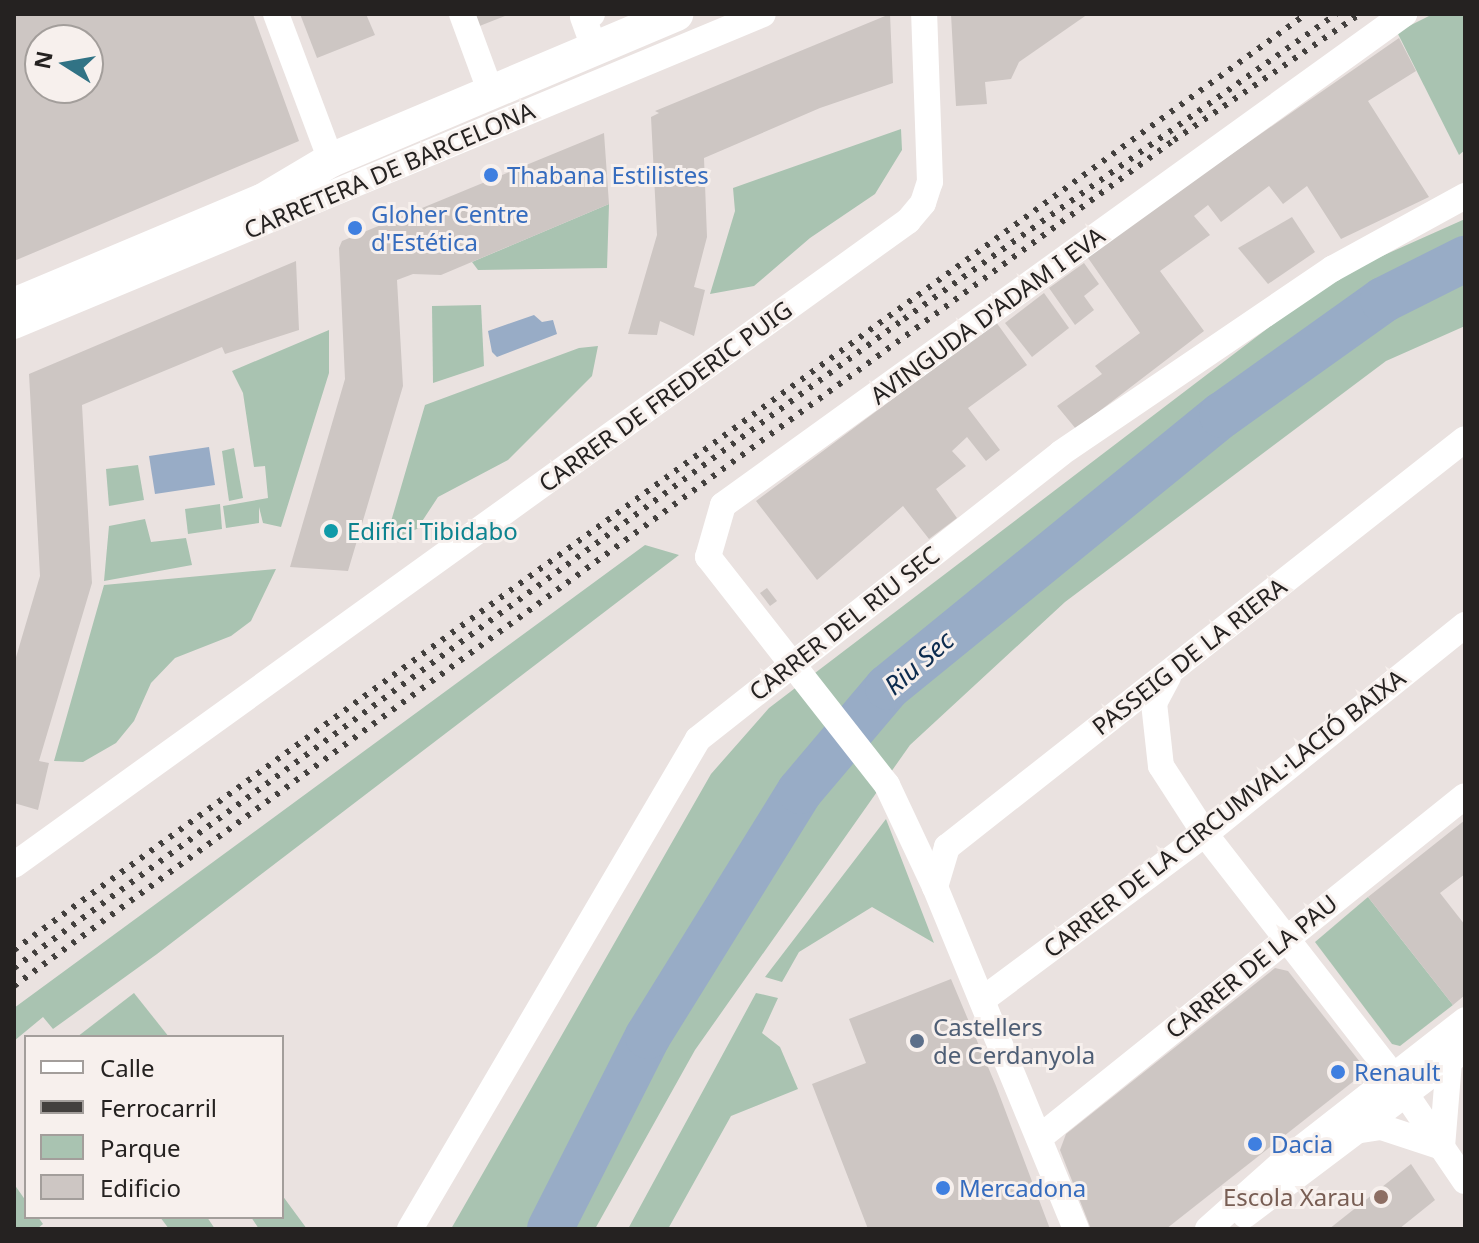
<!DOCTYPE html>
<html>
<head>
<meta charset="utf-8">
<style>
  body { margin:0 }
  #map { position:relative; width:1479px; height:1243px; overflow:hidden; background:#eae2e0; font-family:"Noto Sans",sans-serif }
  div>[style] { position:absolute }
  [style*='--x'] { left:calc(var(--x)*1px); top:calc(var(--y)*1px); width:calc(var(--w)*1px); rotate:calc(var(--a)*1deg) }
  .green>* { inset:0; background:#a9c3b1 }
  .water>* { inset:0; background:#98acc6 }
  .river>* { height:46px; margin:-23px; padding:0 23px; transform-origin:23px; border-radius:23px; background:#98acc6 }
  .building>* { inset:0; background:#cdc6c3 }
  .minor>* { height:26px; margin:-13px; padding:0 13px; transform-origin:13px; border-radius:13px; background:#fff }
  .major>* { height:34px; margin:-17px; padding:0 17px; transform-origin:17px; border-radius:17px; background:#fff }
  .rail>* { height:6px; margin-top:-3px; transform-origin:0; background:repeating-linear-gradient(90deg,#43403e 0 4px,transparent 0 12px) }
  .dots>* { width:22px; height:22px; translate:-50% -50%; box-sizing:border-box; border:4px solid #f7f0ed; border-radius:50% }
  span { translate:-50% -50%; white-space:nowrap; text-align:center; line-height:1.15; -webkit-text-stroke:6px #f7f0ed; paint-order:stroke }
  .street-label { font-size:24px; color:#252221 }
  .shop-label { font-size:24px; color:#366cbe }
  .left { translate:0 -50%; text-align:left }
  .culture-label { font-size:24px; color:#0d838f }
  .service-label { font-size:24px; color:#4e5e75 }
  .education-label { font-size:24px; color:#785e54 }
  .right { translate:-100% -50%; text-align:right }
  .water-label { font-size:26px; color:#0c2b4e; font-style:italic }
  .frame { position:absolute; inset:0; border:16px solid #252221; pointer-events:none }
  .legend { position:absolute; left:24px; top:1035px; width:260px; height:184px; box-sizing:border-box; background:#f7f0ed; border:2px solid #a39e9b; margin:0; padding:10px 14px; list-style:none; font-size:24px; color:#252221 }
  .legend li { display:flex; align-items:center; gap:16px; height:40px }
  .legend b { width:40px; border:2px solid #a39e9b }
  .north { position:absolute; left:24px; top:24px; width:80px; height:80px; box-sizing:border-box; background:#f7f0ed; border:2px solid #a39e9b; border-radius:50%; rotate:281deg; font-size:22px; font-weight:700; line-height:32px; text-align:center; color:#252221 }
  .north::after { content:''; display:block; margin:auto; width:28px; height:36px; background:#317385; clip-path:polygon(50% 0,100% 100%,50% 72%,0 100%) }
</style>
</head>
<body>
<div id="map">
  <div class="green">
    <div style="clip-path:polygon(1433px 14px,1465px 14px,1465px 150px,1459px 155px,1397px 32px)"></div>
    <div style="clip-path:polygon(901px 129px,902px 150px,875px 194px,810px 238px,754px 286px,710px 294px,735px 211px,733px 188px)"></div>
    <div style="clip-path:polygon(609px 204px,607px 268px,478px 270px,472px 262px)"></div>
    <div style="clip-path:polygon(1465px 219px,1465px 326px,1386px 361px,1065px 602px,910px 745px,695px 1050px,595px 1229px,451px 1229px,711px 774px,769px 708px,1335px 277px)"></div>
    <div style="clip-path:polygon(481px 305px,484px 366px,433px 383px,432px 306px)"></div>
    <div style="clip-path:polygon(329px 330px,329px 373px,281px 527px,263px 523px,259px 507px,259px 523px,226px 528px,223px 506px,268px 498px,265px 466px,254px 467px,243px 393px,232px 371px)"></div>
    <div style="clip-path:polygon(598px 346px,592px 376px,508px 460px,438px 497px,417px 529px,385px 542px,425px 405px,579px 348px)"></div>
    <div style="clip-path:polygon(234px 448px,243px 498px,229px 501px,222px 451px)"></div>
    <div style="clip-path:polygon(138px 465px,144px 500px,109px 506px,106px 469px)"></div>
    <div style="clip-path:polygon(220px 504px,222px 529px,188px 534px,185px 509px)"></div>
    <div style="clip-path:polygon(145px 519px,151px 542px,186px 538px,192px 565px,104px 581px,109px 526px)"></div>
    <div style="clip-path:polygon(645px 545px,679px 555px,157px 954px,53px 1029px,43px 1017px,14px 1041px,14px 1008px)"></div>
    <div style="clip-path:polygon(276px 569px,251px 621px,231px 636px,175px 658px,151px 683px,134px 721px,116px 743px,83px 762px,54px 761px,104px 585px)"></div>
    <div style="clip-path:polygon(886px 819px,934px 943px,872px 907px,799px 952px,782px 982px,765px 977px)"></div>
    <div style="clip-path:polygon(1368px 897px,1453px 1005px,1400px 1046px,1392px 1044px,1315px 942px)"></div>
    <div style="clip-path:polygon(134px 993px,169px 1037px,77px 1037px)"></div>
    <div style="clip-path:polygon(756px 993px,778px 998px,762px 1033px,780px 1047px,798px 1089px,731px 1116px,668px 1229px,628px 1229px)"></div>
    <div style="clip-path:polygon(14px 1184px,26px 1201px,26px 1217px,38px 1217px,43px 1224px,37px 1229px,14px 1229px)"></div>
    <div style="clip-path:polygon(282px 1195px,307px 1229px,259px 1229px,251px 1217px,282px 1217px)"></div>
    <div style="clip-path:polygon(160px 1217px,207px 1217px,215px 1229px,169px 1229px)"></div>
  </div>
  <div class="water">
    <div style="clip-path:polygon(534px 315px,542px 322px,553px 320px,557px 334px,497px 357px,492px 352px,488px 331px)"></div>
    <div style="clip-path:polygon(209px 447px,215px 485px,155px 494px,149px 456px)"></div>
  </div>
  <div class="river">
    <div style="--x:550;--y:1229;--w:216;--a:-63.1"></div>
    <div style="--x:648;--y:1036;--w:288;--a:-58.2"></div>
    <div style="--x:800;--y:791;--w:136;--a:-49.8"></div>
    <div style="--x:888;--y:687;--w:431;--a:-39.2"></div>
    <div style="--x:1222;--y:415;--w:198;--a:-35.5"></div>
    <div style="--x:1383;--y:300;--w:92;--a:-26.6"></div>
  </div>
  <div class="building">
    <div style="clip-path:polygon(evenodd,14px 14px,253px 14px,299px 141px,14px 261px,14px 14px,40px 40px,88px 40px,88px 88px,40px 88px,40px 40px)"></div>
    <div style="clip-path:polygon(300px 14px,366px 14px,375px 35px,317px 58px)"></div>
    <div style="clip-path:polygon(472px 14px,510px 14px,477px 27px)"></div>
    <div style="clip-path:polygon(890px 14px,893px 83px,820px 108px,704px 158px,707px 237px,694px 287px,705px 290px,694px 336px,660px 321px,657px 335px,628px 334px,657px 235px,651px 117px,659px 113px,655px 111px)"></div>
    <div style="clip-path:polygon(951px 14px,1088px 14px,1019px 62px,1011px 79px,985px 82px,987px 104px,956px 106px)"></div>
    <div style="clip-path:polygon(1399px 38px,1416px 71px,1368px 101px,1429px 197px,1341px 239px,1307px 186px,1283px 204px,1269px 186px,1221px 222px,1208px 205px,1194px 216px,1210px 235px,1160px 271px,1204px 331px,1076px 429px,1057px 406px,1102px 374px,1095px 366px,1140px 333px,1086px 255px)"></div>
    <div style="clip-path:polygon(604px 133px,609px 204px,441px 275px,413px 274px,397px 280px,403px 386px,348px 571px,290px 567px,345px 379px,339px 248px,342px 241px)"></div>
    <div style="clip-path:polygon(1292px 217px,1315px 252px,1268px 284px,1238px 248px)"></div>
    <div style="clip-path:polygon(296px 261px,299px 330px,225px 354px,222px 347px,82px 405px,92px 583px,39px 761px,49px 763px,38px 810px,14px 803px,14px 664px,40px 576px,29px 374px)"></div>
    <div style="clip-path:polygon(1084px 263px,1099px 284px,1084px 296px,1094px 310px,1075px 325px,1049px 288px)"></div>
    <div style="clip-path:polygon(1044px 293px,1069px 328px,1032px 357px,1005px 323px)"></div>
    <div style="clip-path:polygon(996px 322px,1027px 365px,968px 408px,1000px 450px,986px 461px,967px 437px,952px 451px,966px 466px,936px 489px,957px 518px,929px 539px,903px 506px,817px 580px,756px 501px)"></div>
    <div style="clip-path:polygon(767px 588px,777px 601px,770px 606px,760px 593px)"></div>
    <div style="clip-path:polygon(1465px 820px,1465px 874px,1440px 893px,1465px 925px,1465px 995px,1453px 1005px,1368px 897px)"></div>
    <div style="clip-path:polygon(1275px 968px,1288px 971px,1360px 1062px,1359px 1077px,1166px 1229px,1091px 1229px,1060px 1150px,1066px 1134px)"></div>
    <div style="clip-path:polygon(951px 979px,996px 1086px,1050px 1229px,868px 1229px,812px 1084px,866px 1063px,849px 1019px)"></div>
    <div style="clip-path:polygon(1411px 1164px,1435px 1200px,1399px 1229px,1329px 1229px)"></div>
  </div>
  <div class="minor">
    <div style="--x:276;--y:14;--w:156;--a:69.4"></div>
    <div style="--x:462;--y:14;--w:84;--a:69.8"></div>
    <div style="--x:592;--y:14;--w:9;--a:162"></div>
    <div style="--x:583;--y:17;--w:33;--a:70"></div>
    <div style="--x:14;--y:326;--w:811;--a:-22.61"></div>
    <div style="--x:1168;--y:677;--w:30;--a:118"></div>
    <div style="--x:1154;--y:703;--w:63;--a:83.7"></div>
    <div style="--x:1161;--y:766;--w:81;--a:57.1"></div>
    <div style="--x:1205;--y:834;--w:308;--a:52.1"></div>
    <div style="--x:1394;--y:1077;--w:126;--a:55.7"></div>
    <div style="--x:14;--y:865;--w:1102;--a:-35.77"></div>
    <div style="--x:908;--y:221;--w:23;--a:-50"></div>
    <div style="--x:923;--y:203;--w:22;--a:-72"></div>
    <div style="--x:930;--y:182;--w:168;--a:-92"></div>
    <div style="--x:935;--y:887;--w:42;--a:-73.3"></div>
    <div style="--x:947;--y:847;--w:659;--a:-38.23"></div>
    <div style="--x:982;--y:1000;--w:278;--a:-36.7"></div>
    <div style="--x:1205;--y:834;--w:334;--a:-38.8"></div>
    <div style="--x:1355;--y:1131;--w:26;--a:-9"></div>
    <div style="--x:1381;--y:1127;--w:64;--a:18.2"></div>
    <div style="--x:1039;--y:1138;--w:546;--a:-38.76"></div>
    <div style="--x:1442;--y:1147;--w:85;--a:-85.3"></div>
    <div style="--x:1245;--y:1215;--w:276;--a:-37"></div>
    <div style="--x:410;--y:1229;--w:568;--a:-59.55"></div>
    <div style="--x:698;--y:739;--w:462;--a:-38.2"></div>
    <div style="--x:1061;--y:453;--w:328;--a:-34.2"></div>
    <div style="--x:1332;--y:269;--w:152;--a:-28.8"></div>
    <div style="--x:1076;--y:1229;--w:370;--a:-112.4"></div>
    <div style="--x:935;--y:887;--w:113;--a:-115.2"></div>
    <div style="--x:887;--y:785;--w:290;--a:-128.1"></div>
    <div style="--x:708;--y:557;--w:54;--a:-73.9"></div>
    <div style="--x:723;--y:505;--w:840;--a:-35.79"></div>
    <div style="--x:1208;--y:1229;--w:98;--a:-41.7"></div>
    <div style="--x:1281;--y:1164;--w:234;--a:-38"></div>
  </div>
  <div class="major">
    <div style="--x:14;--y:305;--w:269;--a:-22.8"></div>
    <div style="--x:262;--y:201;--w:80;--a:-30.7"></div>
    <div style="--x:331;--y:160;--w:375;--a:-22.9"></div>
  </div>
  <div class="rail">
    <div style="--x:14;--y:950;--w:1595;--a:-35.92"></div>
    <div style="--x:14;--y:968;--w:1101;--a:-36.1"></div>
    <div style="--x:904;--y:319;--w:529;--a:-35.22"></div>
    <div style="--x:14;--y:986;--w:1436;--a:-36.1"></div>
    <div style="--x:1174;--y:140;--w:225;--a:-34.1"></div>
  </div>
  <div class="dots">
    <div style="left:491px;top:175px;background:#3f7fe0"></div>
    <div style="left:355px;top:228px;background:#3f7fe0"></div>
    <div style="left:331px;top:531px;background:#0f9aa8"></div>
    <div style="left:917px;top:1041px;background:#5c6f8a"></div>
    <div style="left:1338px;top:1072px;background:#3f7fe0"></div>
    <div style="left:1255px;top:1144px;background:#3f7fe0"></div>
    <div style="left:943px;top:1188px;background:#3f7fe0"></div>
    <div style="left:1381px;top:1197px;background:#8d6e63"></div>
  </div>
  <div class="street-label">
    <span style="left:389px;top:170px;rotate:-23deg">CARRETERA DE BARCELONA</span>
    <span style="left:987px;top:315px;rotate:-36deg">AVINGUDA D'ADAM I EVA</span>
    <span style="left:665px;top:396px;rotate:-36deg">CARRER DE FREDERIC PUIG</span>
    <span style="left:844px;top:623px;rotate:-38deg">CARRER DEL RIU SEC</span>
    <span style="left:1189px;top:656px;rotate:-38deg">PASSEIG DE LA RIERA</span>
    <span style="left:1224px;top:813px;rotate:-38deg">CARRER DE LA CIRCUMVAL·LACIÓ BAIXA</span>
    <span style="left:1251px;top:966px;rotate:-39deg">CARRER DE LA PAU</span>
  </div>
  <div class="shop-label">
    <span class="left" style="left:507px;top:175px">Thabana Estilistes</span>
    <span class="left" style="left:371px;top:228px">Gloher Centre<br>d'Estética</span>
    <span class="left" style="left:1354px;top:1072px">Renault</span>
    <span class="left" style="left:1271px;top:1144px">Dacia</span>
    <span class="left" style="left:959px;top:1188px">Mercadona</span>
  </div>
  <div class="culture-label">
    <span class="left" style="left:347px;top:531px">Edifici Tibidabo</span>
  </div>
  <div class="service-label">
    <span class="left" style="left:933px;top:1041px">Castellers<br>de Cerdanyola</span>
  </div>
  <div class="education-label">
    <span class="right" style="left:1365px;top:1197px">Escola Xarau</span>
  </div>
  <div class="water-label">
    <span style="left:919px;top:663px;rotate:-41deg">Riu Sec</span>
  </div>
  <div class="frame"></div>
  <ul class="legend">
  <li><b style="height:10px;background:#fff"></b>Calle</li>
  <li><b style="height:10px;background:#43403e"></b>Ferrocarril</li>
  <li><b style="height:22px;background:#a9c3b1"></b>Parque</li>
  <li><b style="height:22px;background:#cdc6c3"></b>Edificio</li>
  </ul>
  <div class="north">N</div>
</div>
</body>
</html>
